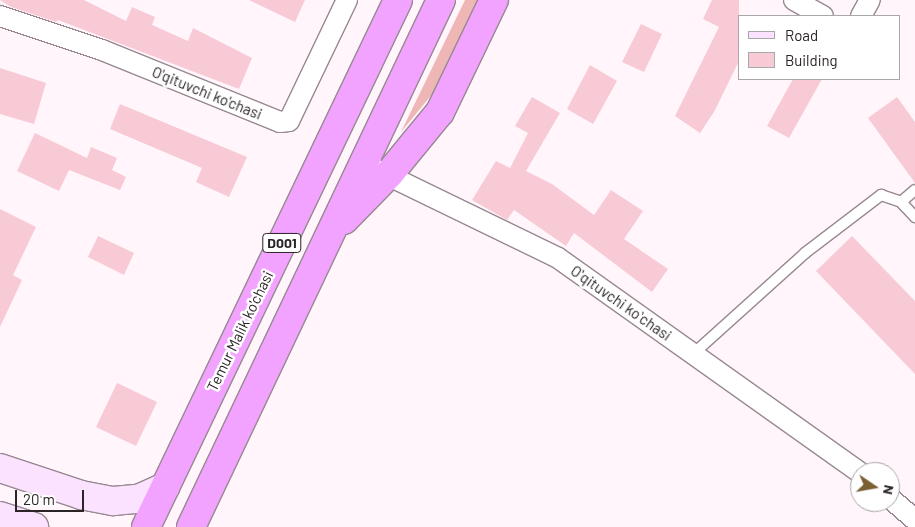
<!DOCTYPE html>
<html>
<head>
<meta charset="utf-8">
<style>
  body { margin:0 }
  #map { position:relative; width:915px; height:527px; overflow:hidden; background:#fff5fb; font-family:Barlow,sans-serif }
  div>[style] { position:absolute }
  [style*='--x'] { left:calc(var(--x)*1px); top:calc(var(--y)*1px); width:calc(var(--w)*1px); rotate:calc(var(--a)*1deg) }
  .green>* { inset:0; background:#eeb7b6 }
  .building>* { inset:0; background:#f8cad6 }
  .roads { filter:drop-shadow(1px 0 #978891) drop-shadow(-1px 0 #978891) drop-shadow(0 1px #978891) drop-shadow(0 -1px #978891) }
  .lane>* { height:10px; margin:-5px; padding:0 5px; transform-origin:5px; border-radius:5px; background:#fff }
  .street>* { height:20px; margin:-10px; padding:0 10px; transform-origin:10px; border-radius:10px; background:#fff }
  .secondary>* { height:28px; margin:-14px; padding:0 14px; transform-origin:14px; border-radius:14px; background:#fbe3ff }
  .highway>* { height:28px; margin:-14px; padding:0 14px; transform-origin:14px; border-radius:14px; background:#f2a3ff }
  span { translate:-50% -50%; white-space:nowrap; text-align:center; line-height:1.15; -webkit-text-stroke:5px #fff; paint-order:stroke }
  .shield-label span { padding:1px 4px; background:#fff; border:1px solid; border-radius:4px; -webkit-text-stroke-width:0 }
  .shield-label { font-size:14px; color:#2a2427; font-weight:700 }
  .street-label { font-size:15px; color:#2a2427 }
  .legend { position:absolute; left:738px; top:15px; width:162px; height:65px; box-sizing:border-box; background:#fff; border:1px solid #aaa7a9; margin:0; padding:6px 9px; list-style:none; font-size:15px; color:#2a2427 }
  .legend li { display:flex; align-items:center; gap:10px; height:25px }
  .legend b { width:25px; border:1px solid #aaa7a9 }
  .north { position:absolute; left:850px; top:462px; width:50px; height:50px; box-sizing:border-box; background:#fff; border:1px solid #aaa7a9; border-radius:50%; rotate:102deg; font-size:14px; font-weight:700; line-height:20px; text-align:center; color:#2a2427 }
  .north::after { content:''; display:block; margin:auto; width:18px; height:22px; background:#7b6032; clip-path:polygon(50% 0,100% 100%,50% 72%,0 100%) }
  .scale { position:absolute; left:15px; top:490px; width:69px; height:22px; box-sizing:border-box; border:2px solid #2a2427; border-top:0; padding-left:6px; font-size:15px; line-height:18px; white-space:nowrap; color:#2a2427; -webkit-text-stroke:4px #fff; paint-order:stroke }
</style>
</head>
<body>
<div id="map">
  <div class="green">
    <div style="clip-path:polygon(465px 0,479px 0,434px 92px,401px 132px)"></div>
  </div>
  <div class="building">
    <div style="clip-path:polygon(0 0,84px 0,126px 21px,132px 7px,155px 17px,152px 25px,188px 41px,193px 28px,252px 58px,239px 89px,58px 20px,56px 22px,11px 7px)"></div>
    <div style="clip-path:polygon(249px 0,305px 0,295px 22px)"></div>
    <div style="clip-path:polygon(712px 0,739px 0,739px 61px,714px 112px,700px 133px,675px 116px,719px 27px,703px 19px)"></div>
    <div style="clip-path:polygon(641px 24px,662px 34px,644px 72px,622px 62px)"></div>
    <div style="clip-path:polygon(590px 65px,617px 81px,593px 124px,567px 109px)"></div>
    <div style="clip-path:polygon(0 68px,46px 83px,34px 124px,0 114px)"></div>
    <div style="clip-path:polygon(793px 79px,822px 79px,789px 138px,767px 126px)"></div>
    <div style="clip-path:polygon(532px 97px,560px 113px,526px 171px,552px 184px,594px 215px,611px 190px,643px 211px,624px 239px,668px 269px,652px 292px,574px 233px,566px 246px,514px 210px,507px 220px,472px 200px,496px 161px,510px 168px,528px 133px,515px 126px)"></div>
    <div style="clip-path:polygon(897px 97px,915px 122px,915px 183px,868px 118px)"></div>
    <div style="clip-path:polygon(120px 104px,247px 157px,229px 197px,196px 182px,202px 168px,110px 129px)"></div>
    <div style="clip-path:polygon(35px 133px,87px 158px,91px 147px,117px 158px,112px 170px,126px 177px,120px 190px,69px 170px,59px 191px,17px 171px)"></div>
    <div style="clip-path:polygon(0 209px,36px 227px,13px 275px,22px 280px,0 327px)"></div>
    <div style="clip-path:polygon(98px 236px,134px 253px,124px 275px,88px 257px)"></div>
    <div style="clip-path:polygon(852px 236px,915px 301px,915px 374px,816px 271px)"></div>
    <div style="clip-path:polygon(117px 383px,157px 402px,136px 446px,96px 427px)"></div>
  </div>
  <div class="roads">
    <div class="lane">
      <div style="--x:901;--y:202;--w:18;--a:-41"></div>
      <div style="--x:693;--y:354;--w:151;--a:-42"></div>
      <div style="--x:805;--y:253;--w:96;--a:-37.3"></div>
      <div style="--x:881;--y:195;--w:21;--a:19"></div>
      <div style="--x:901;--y:202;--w:21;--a:47"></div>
    </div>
    <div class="street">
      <div style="--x:794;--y:0;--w:33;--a:29"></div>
      <div style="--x:0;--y:16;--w:108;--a:18.4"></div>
      <div style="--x:102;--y:50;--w:192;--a:22"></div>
      <div style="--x:280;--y:122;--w:9;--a:-6"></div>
      <div style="--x:289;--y:121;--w:134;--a:-64.4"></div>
      <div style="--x:861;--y:16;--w:18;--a:-61"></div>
      <div style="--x:377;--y:170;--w:201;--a:25.9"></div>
      <div style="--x:558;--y:258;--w:371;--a:35.4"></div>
      <div style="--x:890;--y:498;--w:33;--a:41"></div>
    </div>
    <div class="secondary">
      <div style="--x:0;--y:468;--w:85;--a:18.4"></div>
      <div style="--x:81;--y:495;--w:33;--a:11"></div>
      <div style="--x:113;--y:501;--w:25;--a:-5"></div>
      <div style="--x:138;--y:499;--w:30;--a:-24"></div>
      <div style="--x:0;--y:516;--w:36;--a:18"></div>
    </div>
    <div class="highway">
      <div style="--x:344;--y:220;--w:64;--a:-45.6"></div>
      <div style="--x:389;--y:174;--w:80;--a:-50.6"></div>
      <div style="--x:440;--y:112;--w:124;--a:-64.3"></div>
      <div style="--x:146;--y:527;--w:584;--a:-64.44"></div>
      <div style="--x:191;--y:527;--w:583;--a:-64.62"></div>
    </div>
  </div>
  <div class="shield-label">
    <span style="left:282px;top:243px">D001</span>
  </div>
  <div class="street-label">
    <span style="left:207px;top:93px;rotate:22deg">O'qituvchi ko'chasi</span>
    <span style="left:621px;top:303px;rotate:35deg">Oʻqituvchi koʻchasi</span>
    <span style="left:240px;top:331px;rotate:-64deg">Temur Malik ko'chasi</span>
  </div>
  <ul class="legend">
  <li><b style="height:6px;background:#fbe3ff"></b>Road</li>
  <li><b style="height:14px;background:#f8cad6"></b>Building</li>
  </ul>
  <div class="north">N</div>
  <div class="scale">20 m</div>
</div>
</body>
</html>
